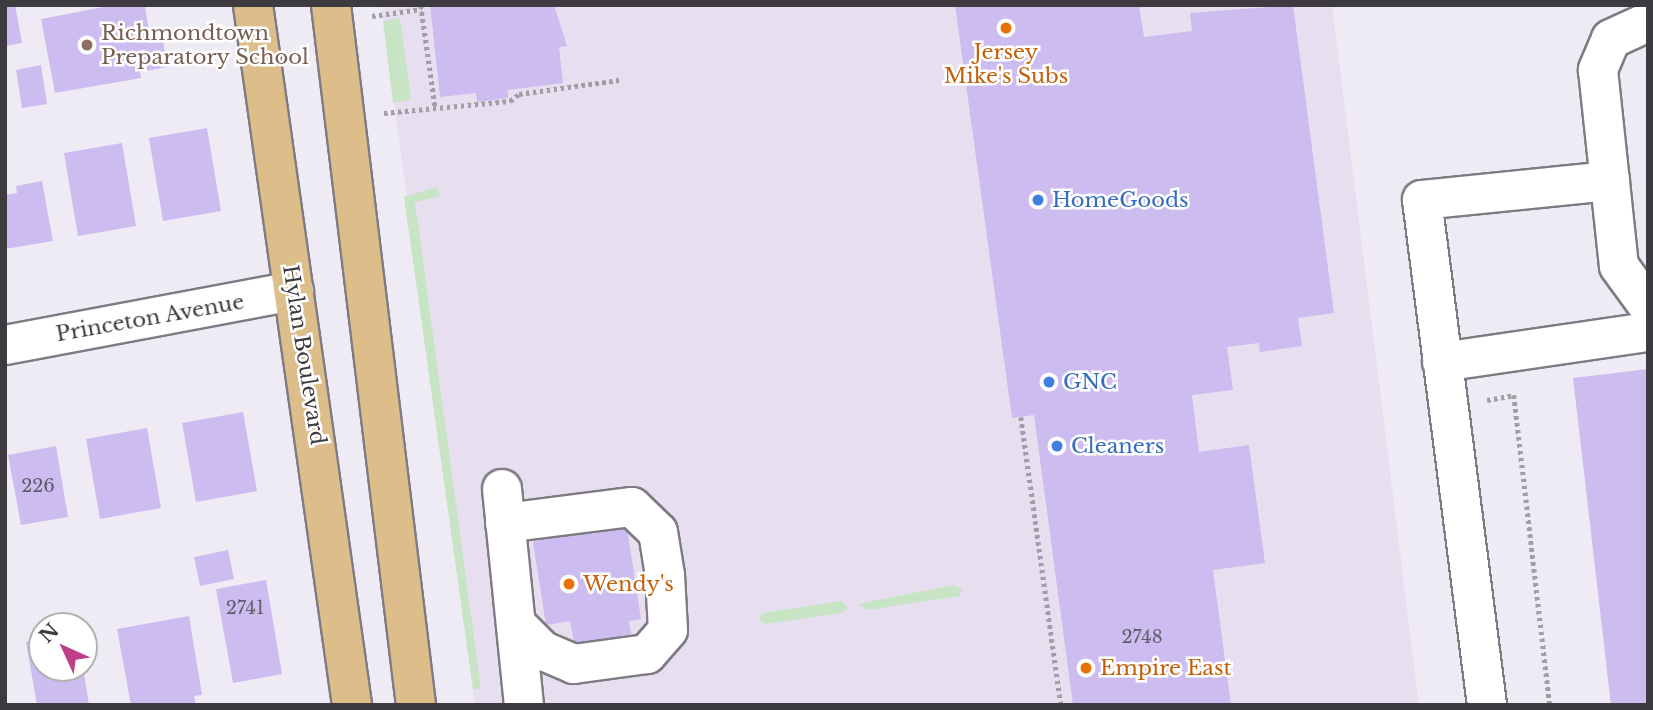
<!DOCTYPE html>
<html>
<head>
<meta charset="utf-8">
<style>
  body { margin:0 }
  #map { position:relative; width:1653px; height:710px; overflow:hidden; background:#efebf5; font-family:"Libre Baskerville",serif }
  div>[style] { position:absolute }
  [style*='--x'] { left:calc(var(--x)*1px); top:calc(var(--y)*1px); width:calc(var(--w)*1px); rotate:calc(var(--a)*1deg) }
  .built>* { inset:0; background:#e7dff0 }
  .green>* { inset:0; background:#c7e4c4 }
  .building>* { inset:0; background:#cdbcf0 }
  .path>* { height:4.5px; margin-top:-2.25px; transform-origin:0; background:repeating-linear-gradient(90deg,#a19ea5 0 3.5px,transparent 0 7px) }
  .roads { filter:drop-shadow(2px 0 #7f7b83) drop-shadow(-2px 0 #7f7b83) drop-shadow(0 2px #7f7b83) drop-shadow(0 -2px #7f7b83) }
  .minor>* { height:38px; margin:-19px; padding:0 19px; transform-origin:19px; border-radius:19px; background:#fff }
  .major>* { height:38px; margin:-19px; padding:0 19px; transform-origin:19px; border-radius:19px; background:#ddbd89 }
  .dots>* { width:19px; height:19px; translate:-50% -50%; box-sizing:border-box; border:4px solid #fff; border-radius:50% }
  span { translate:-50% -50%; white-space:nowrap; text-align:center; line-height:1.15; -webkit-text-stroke:5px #fff; paint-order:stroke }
  .number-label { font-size:18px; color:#615b6b }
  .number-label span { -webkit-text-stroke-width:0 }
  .education-label { font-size:21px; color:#785e54 }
  .left { translate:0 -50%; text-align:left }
  .food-label { font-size:21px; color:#c56008 }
  .shop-label { font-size:21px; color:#366cbe }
  .street-label { font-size:21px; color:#3d3b3f }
  .frame { position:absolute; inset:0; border:7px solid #3d3b3f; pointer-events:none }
  .north { position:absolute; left:28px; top:612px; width:70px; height:70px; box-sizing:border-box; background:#fff; border:2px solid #b1b1b2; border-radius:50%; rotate:315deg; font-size:19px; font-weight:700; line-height:28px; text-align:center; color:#3d3b3f }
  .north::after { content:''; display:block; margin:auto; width:24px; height:32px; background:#bf3e88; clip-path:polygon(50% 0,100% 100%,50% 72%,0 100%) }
</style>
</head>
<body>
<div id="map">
  <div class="built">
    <div style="clip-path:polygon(381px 5px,1332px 5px,1419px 705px,475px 705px)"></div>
  </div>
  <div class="green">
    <div style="clip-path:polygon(400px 18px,411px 100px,393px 103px,383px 21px)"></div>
    <div style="clip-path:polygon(437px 187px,440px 196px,415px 202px,481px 689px,473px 689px,404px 197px)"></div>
    <div style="clip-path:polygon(954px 585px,962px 590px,960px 596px,867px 610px,858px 604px)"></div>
    <div style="clip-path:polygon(842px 601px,848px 608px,842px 613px,765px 624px,759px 620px,762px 613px)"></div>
  </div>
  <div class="building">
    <div style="clip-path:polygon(5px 5px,15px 5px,22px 43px,5px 46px)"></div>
    <div style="clip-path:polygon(114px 5px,145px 7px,151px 43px,163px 40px,167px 67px,140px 72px,141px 78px,55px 93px,41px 19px)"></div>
    <div style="clip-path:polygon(430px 5px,554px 5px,567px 46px,559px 47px,563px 83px,508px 90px,508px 98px,477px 102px,476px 93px,440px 97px)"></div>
    <div style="clip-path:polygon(955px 5px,1139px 5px,1144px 37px,1192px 31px,1190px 13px,1293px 5px,1334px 313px,1298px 318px,1302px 346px,1260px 352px,1259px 343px,1227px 347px,1233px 390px,1192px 395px,1199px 452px,1249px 445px,1265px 563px,1213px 570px,1231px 705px,1073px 705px,1034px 415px,1012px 418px)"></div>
    <div style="clip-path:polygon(41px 65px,47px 104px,22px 108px,16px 70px)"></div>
    <div style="clip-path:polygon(207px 128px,221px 211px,163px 221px,149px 138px)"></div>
    <div style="clip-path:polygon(122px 143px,136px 226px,78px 236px,64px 153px)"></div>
    <div style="clip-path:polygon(42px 181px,53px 241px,5px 249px,5px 195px,17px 193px,16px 186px)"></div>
    <div style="clip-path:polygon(1648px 369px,1648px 705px,1611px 705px,1573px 378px)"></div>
    <div style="clip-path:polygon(243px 412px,257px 491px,196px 502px,182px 423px)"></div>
    <div style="clip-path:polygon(147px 428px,161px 508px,100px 519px,86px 439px)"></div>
    <div style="clip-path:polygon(56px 446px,68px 517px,21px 525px,8px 455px)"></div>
    <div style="clip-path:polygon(588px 525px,589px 534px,627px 528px,641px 619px,629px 621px,632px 638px,575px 647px,570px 621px,546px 625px,533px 542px)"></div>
    <div style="clip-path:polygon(228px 550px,234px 579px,200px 586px,194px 557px)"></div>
    <div style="clip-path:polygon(266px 580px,282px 674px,233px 683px,216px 589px)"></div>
    <div style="clip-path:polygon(189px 616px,202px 695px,194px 696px,196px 705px,131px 705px,117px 629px)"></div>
    <div style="clip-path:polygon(42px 640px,42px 668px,83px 668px,89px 705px,37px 705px,26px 642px)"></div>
  </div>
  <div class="path">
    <div style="--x:421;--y:5;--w:102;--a:82.1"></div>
    <div style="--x:372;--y:16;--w:50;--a:-8"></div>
    <div style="--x:384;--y:113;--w:127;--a:-5.4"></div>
    <div style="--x:510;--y:101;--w:11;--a:-38"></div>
    <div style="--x:519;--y:94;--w:101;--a:-8"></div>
    <div style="--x:1487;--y:400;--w:27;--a:-10"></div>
    <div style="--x:1514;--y:395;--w:312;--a:83.4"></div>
    <div style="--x:1021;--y:417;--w:291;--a:82.1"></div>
  </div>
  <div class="roads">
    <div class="minor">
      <div style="--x:1648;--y:22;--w:41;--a:155.3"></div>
      <div style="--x:1611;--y:39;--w:34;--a:113"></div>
      <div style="--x:1598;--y:70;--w:197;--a:83.9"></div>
      <div style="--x:1619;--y:266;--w:49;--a:54.1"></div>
      <div style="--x:5;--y:345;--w:294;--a:-10.6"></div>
      <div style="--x:1442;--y:362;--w:208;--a:-8.3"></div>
      <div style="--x:502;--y:489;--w:217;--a:84.2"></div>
      <div style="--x:505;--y:523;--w:128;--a:-7.2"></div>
      <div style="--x:632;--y:507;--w:36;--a:44"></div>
      <div style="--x:658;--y:532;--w:44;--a:80.8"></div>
      <div style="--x:665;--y:575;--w:55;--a:86.9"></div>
      <div style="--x:668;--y:630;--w:32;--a:131"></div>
      <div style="--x:647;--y:654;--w:74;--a:172.2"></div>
      <div style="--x:574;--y:664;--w:34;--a:-157"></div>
      <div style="--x:543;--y:651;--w:38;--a:-135"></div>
      <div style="--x:1487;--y:705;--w:509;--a:-97.33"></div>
      <div style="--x:1422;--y:200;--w:189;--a:-5.8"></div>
    </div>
    <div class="major">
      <div style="--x:253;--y:5;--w:707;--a:81.95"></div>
      <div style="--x:331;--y:5;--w:705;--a:83.08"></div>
    </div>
  </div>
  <div class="dots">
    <div style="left:1006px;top:28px;background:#e8710a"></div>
    <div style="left:87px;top:45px;background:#8d6e63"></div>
    <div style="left:1038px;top:200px;background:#3f7fe0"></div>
    <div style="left:1049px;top:382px;background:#3f7fe0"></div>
    <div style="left:1057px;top:446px;background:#3f7fe0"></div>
    <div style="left:569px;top:584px;background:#e8710a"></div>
    <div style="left:1086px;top:668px;background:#e8710a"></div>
  </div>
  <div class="number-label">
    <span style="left:38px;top:486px">226</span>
    <span style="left:245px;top:608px">2741</span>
    <span style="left:1142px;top:637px">2748</span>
  </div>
  <div class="education-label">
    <span class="left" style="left:101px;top:45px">Richmondtown<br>Preparatory School</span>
  </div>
  <div class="food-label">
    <span style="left:1006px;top:64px">Jersey<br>Mike's Subs</span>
    <span class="left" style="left:583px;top:584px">Wendy's</span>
    <span class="left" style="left:1100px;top:668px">Empire East</span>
  </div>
  <div class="shop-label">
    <span class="left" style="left:1052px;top:200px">HomeGoods</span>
    <span class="left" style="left:1063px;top:382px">GNC</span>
    <span class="left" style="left:1071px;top:446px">Cleaners</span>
  </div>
  <div class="street-label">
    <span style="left:150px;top:318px;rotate:-10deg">Princeton Avenue</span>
    <span style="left:304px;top:355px;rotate:81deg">Hylan Boulevard</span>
  </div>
  <div class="frame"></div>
  <div class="north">N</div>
</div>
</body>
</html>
